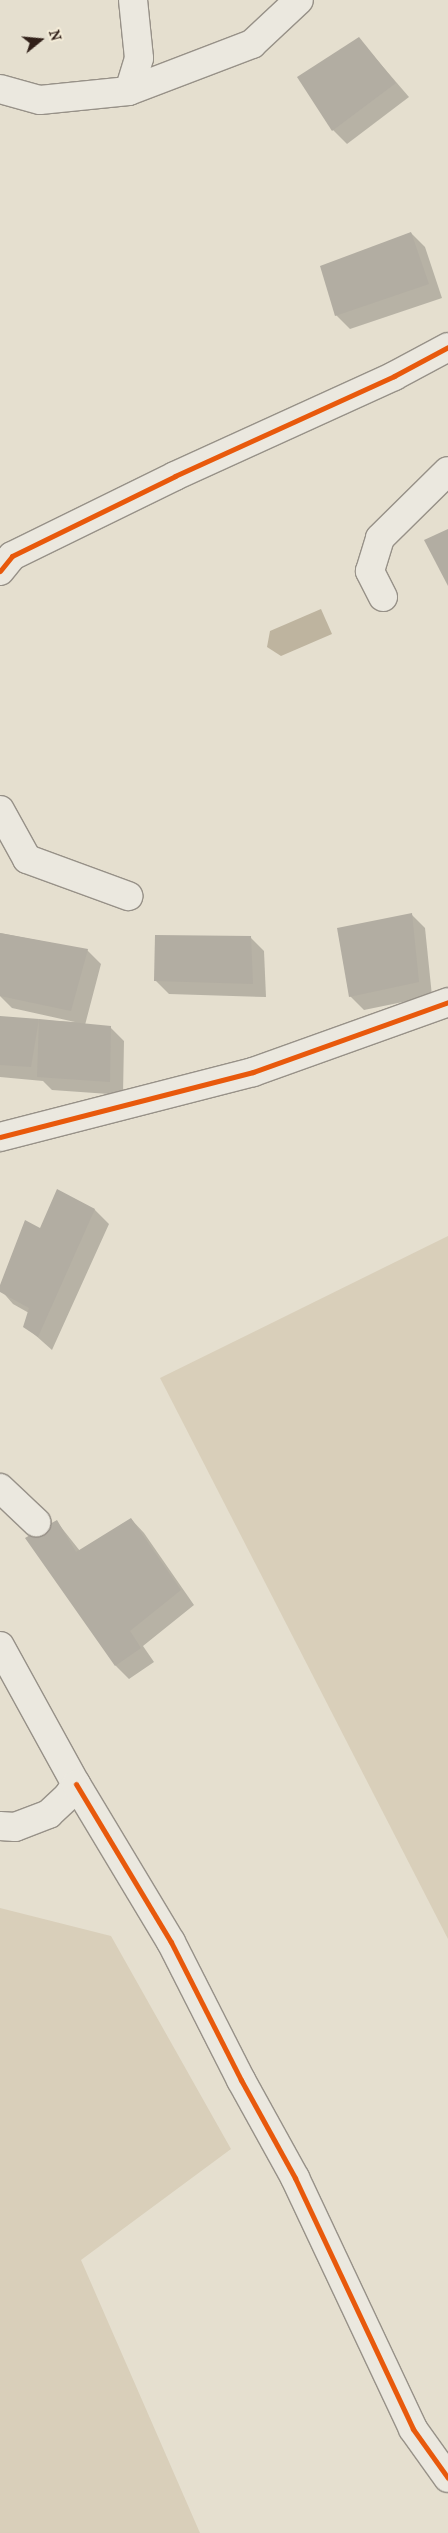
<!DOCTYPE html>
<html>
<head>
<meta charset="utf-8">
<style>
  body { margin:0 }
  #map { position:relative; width:448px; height:2533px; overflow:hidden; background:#e5dfcf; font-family:"IM FELL French Canon",serif }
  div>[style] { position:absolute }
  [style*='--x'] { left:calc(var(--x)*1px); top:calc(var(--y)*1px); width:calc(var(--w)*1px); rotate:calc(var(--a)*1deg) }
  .green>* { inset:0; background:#d9cfba }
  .water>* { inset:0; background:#beb49f }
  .shadow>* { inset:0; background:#0003 }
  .building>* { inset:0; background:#b2ada2 }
  .roads { filter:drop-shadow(1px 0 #979188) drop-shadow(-1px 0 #979188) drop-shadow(0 1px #979188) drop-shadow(0 -1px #979188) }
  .minor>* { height:28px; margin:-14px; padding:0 14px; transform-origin:14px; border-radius:14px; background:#ebe8df }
  .cycleway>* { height:5px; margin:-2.5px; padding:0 2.5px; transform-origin:2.5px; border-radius:2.5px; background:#e8590c }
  span { translate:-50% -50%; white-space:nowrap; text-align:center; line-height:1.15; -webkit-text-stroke:4.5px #f5edd9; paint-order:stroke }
  .north { position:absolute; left:15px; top:15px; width:50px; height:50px; -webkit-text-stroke:4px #f5edd9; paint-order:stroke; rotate:73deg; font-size:14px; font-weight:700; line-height:20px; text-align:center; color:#312019 }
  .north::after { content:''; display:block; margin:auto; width:18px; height:22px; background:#312019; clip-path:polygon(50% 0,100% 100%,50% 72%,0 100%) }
</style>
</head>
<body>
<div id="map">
  <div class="green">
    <div style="clip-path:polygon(448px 1236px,448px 1939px,160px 1378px)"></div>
    <div style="clip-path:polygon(0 1908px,111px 1936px,231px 2149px,81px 2260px,200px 2533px,0 2533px)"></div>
  </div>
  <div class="water">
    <div style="clip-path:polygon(321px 609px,332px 634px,281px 656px,267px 647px,270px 631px)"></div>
  </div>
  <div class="shadow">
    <div style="clip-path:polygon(359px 39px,409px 97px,347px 144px,333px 130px,299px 77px)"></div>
    <div style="clip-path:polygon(411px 233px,425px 247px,442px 298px,350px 329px,336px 315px)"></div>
    <div style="clip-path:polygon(411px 914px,425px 928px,432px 996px,364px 1010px,350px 996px)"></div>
    <div style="clip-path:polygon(0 933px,87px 950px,101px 964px,85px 1025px,110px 1027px,124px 1041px,123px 1095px,52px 1090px,43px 1081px,0 1077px,0 1018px,75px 1022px,12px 1008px,0 996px)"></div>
    <div style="clip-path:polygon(250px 937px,264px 951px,266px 997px,169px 994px,155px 980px)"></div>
    <div style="clip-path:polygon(57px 1191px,95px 1210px,109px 1224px,52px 1350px,25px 1326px,29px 1313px,13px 1304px,0 1289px,41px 1230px)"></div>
    <div style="clip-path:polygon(131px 1519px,144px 1533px,194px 1605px,143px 1646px,154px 1662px,129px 1679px,116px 1666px,57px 1522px,80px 1551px)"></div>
  </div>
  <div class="building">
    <div style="clip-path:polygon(359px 37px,396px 83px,332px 131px,297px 77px)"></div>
    <div style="clip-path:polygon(411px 232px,429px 284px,335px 316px,320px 266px)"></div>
    <div style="clip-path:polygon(448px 529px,448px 586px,424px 540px)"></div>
    <div style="clip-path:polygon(412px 913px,419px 982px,349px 997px,337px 928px)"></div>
    <div style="clip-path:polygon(0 933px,88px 949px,71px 1011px,0 996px)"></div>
    <div style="clip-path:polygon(155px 935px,251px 936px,253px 984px,154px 981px)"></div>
    <div style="clip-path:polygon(0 1016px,39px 1019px,31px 1067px,0 1065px)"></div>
    <div style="clip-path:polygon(39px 1019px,111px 1026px,110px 1082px,37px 1077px)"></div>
    <div style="clip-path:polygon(57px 1189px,95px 1209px,38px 1337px,23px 1327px,29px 1308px,0 1292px,0 1285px,25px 1220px,40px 1228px)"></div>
    <div style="clip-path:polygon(131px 1518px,181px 1590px,130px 1631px,141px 1648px,115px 1666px,25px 1538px,57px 1520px,76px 1552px)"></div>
  </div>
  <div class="roads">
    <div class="minor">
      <div style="--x:0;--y:89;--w:41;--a:15.4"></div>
      <div style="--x:40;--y:100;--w:89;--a:-5.8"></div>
      <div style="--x:129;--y:91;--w:132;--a:-20.9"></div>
      <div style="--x:252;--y:44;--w:64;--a:-43.1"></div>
      <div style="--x:129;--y:91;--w:34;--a:-73"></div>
      <div style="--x:139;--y:58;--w:58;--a:-95.9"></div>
      <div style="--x:0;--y:571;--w:19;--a:-51"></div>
      <div style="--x:12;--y:556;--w:182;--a:-26.1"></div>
      <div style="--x:175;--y:476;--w:241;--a:-24.5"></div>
      <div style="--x:394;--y:376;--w:61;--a:-28.2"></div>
      <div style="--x:383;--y:597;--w:29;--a:-117"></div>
      <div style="--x:370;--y:571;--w:34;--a:-73"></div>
      <div style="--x:380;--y:538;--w:95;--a:-44.6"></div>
      <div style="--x:0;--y:810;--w:56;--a:61.1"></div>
      <div style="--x:27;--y:859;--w:108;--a:20.1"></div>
      <div style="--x:0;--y:1137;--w:261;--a:-14.4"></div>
      <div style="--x:253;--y:1072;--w:207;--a:-19.7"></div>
      <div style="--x:0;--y:1488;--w:50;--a:43.4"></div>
      <div style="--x:0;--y:1646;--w:158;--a:61.2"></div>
      <div style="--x:76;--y:1784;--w:14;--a:124"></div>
      <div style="--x:68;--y:1796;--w:26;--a:137"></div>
      <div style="--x:49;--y:1814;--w:36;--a:159"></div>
      <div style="--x:15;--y:1827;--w:15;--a:-176"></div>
      <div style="--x:76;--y:1784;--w:184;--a:59"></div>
      <div style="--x:171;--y:1942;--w:155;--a:63.1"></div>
      <div style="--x:241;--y:2080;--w:112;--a:61.1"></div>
      <div style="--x:295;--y:2178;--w:277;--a:64.8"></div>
      <div style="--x:413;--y:2429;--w:60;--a:54.5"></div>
    </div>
  </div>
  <div class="cycleway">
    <div style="--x:0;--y:571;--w:19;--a:-51"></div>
    <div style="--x:12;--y:556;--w:182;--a:-26.1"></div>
    <div style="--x:175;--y:476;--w:241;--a:-24.5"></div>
    <div style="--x:394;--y:376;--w:61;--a:-28.2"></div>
    <div style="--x:0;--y:1137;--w:261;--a:-14.4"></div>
    <div style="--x:253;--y:1072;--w:207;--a:-19.7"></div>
    <div style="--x:76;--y:1784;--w:184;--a:59"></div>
    <div style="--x:171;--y:1942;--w:155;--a:63.1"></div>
    <div style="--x:241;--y:2080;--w:112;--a:61.1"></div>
    <div style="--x:295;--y:2178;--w:277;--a:64.8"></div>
    <div style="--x:413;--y:2429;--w:60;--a:54.5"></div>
  </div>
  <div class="north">N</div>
</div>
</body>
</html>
